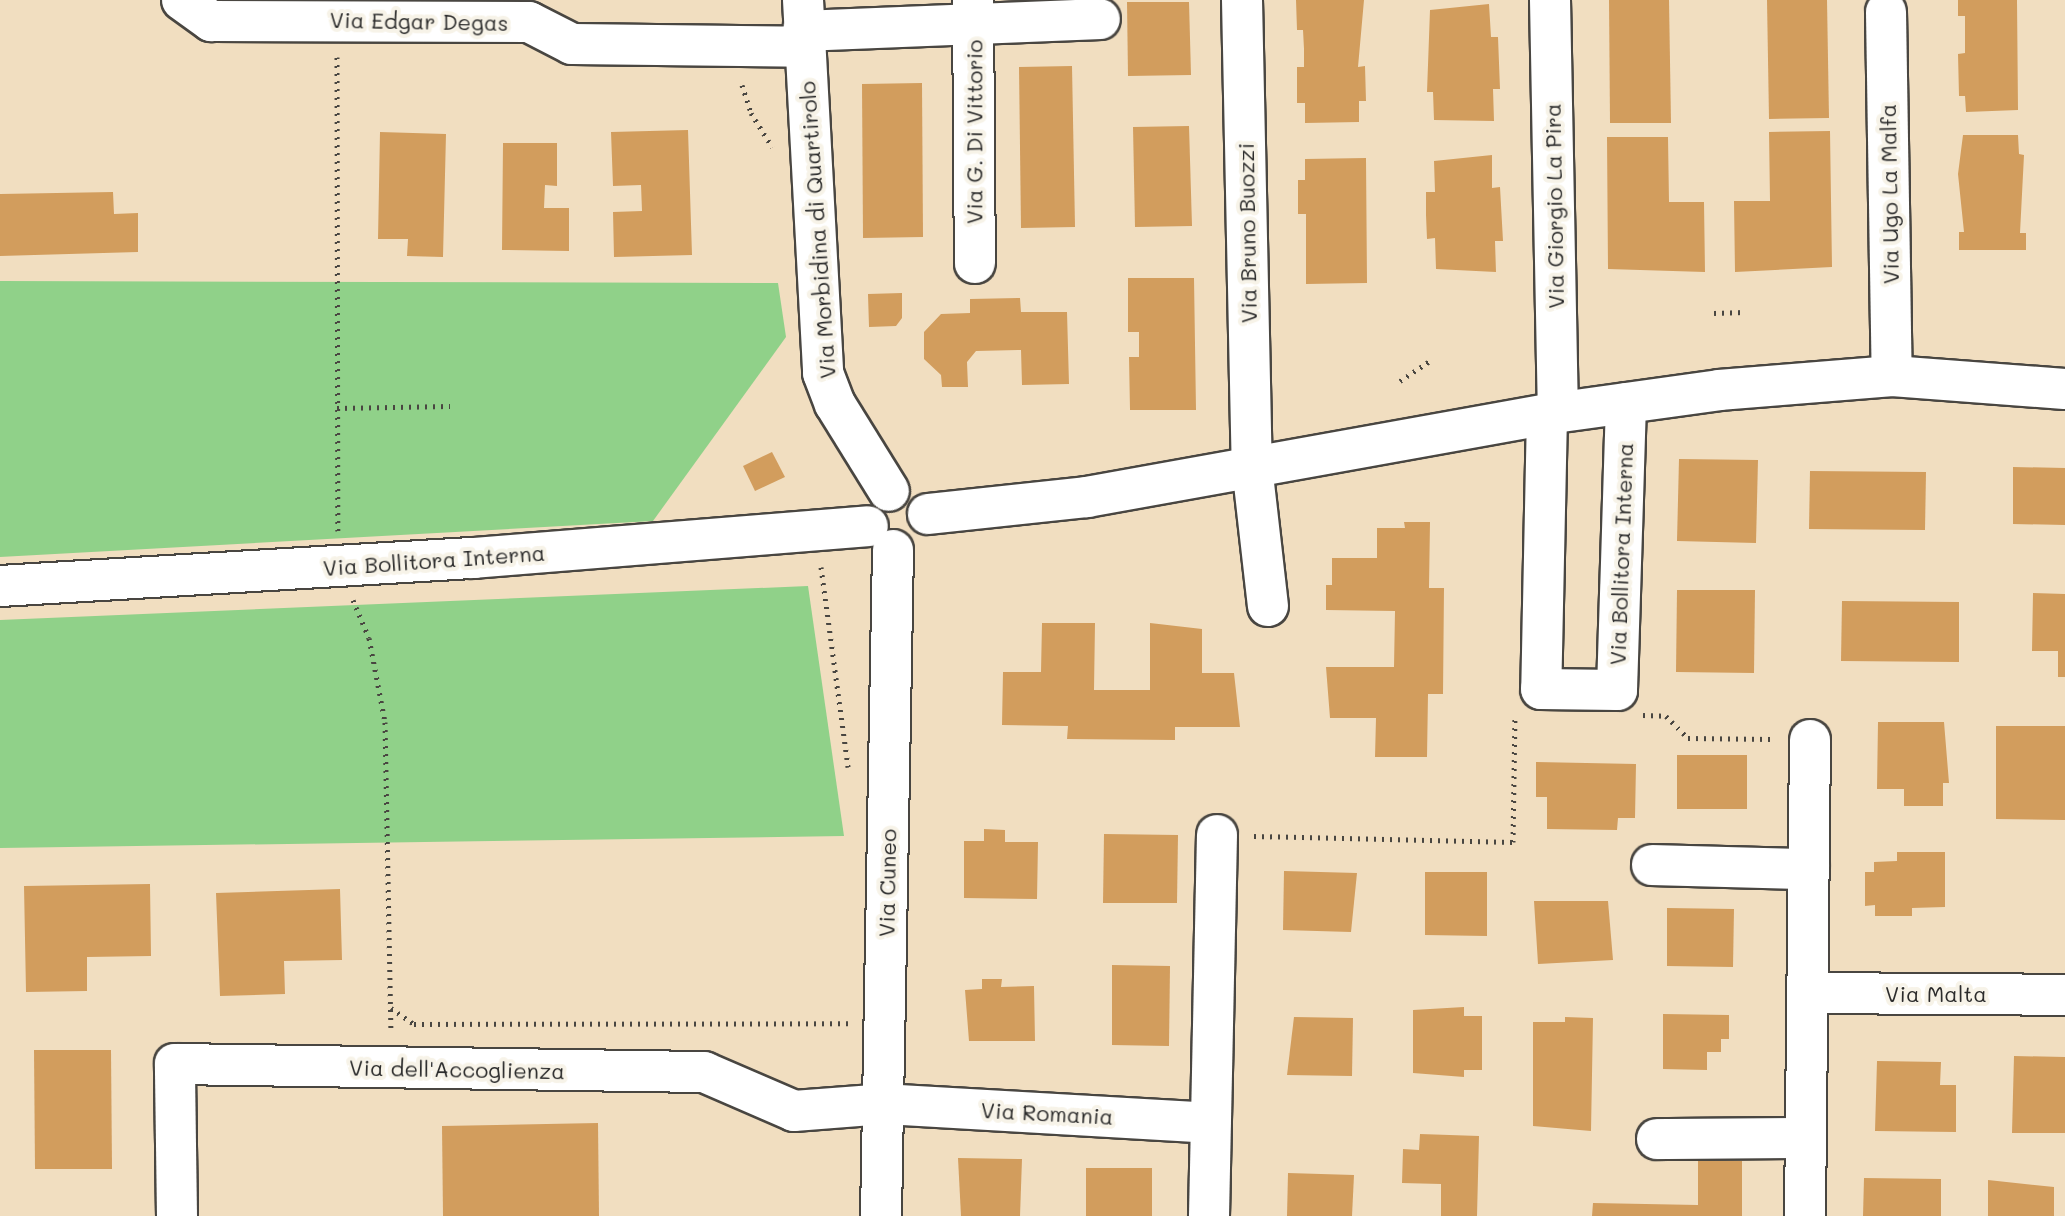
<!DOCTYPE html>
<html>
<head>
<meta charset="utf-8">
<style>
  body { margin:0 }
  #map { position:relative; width:2065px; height:1216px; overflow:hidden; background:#f1dec0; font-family:Mali,sans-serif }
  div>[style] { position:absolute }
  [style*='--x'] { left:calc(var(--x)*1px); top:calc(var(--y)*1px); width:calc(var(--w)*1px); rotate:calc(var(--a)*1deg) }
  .green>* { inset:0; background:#90d189 }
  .building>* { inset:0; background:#d29d5d }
  .path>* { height:5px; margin-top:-2.5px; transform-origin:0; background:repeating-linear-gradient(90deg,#494641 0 2px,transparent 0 8px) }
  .roads { filter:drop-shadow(2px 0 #494641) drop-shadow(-2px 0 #494641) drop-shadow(0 2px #494641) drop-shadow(0 -2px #494641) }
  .minor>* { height:40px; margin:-20px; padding:0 20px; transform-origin:20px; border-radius:20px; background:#fff }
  span { translate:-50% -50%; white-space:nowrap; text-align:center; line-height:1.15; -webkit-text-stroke:8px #f7f3e8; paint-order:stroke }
  .street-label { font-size:22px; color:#2b2b2b }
</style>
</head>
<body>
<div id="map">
  <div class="green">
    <div style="clip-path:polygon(0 281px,778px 283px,786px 337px,653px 521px,0 557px)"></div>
    <div style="clip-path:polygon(808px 586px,844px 836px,0 848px,0 620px)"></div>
  </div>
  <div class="building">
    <div style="clip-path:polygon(1296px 0,1364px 0,1358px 67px,1365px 66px,1366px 101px,1359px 101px,1359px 122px,1305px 123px,1305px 103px,1297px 103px,1297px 67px,1304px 67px,1304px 49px,1303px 30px,1297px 30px)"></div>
    <div style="clip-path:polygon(1609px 0,1669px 0,1671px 123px,1610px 123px)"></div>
    <div style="clip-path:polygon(1767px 0,1827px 0,1829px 118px,1769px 119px)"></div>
    <div style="clip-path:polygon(1958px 0,2017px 0,2018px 110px,1966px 112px,1965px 96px,1959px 96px,1958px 54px,1965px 53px,1965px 16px,1958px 16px)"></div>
    <div style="clip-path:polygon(1127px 2px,1189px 2px,1191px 75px,1128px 76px)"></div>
    <div style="clip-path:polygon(1489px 4px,1491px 37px,1498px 37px,1500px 89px,1493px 89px,1494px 121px,1434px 120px,1433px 92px,1427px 92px,1430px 10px)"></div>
    <div style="clip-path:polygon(1072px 66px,1075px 227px,1021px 228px,1019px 67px)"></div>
    <div style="clip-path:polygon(922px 83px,923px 237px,863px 238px,862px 84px)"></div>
    <div style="clip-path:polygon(1189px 126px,1192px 226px,1135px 227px,1133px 127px)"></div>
    <div style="clip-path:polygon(688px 130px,692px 255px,614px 257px,613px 212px,642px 211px,641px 185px,613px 186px,611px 132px)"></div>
    <div style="clip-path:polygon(1830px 131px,1832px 267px,1735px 272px,1734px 201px,1770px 201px,1769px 132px)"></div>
    <div style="clip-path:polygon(380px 132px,446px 134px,443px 257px,407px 256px,408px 239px,378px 239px)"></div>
    <div style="clip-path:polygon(1963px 135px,2018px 135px,2019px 154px,2024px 155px,2020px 233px,2026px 233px,2026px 250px,1959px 250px,1959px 232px,1964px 232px,1958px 174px)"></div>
    <div style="clip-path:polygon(1607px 137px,1668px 137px,1669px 202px,1704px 202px,1705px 272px,1608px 269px)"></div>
    <div style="clip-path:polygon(503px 143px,557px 143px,557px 186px,545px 185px,544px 208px,569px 208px,569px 251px,502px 250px)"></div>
    <div style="clip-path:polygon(1492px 155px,1492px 188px,1500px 187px,1503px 241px,1495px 241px,1496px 272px,1436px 269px,1435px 238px,1427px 239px,1426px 215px,1426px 192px,1435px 192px,1434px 161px)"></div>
    <div style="clip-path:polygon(1366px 158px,1367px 283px,1306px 284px,1306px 214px,1298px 214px,1298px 180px,1305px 180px,1305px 159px)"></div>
    <div style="clip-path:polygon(113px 192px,114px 214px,138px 213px,138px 252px,0 256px,0 194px)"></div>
    <div style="clip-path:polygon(1128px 278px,1194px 278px,1196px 410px,1130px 410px,1129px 357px,1139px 357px,1139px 332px,1128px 332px)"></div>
    <div style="clip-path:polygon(902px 293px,902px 318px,896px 326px,869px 327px,868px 294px)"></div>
    <div style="clip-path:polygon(1020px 298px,1021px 312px,1067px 312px,1069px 384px,1022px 385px,1021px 350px,976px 351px,967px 362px,968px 387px,942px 387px,941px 375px,924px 359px,924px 332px,941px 314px,970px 313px,970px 299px)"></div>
    <div style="clip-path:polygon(772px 452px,785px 477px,755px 491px,743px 466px)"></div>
    <div style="clip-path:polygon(1679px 459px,1758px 460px,1756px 543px,1677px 541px)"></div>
    <div style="clip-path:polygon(2013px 467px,2065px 468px,2065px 525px,2013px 524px)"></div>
    <div style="clip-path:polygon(1810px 471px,1926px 472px,1925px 530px,1809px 529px)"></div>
    <div style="clip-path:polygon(1404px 522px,1430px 522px,1429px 588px,1444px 588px,1443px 694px,1428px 694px,1427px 757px,1375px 757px,1376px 718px,1330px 718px,1326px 667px,1394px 667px,1395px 611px,1326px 610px,1326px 585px,1332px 585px,1332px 558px,1377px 558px,1377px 528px,1405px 528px)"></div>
    <div style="clip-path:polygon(1677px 590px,1755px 590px,1754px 673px,1676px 672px)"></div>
    <div style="clip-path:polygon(2033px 593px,2065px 594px,2065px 677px,2058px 677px,2058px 651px,2032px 651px)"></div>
    <div style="clip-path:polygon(1842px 601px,1959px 602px,1959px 662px,1841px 661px)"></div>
    <div style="clip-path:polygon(1042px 623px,1095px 623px,1094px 690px,1150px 690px,1150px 623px,1202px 629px,1202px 673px,1234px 673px,1240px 727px,1175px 727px,1175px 740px,1067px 739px,1068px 726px,1002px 725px,1003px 672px,1041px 672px)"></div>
    <div style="clip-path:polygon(1878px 722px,1944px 722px,1949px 783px,1943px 783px,1943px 806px,1904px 806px,1904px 789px,1877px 789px)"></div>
    <div style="clip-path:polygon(1996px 726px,2065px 726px,2065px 820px,1996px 819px)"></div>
    <div style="clip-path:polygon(1677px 755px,1747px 755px,1747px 809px,1677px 809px)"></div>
    <div style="clip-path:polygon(1536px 762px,1636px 764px,1635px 818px,1618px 818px,1617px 830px,1547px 829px,1547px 797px,1536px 797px)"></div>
    <div style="clip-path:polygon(984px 829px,1005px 830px,1005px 842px,1038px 842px,1037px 899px,964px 898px,964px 841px,984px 841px)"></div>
    <div style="clip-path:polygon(1104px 834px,1178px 835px,1177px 903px,1103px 903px)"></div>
    <div style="clip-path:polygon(1897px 852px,1945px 852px,1945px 907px,1912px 908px,1912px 916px,1875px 916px,1875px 905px,1865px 906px,1865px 872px,1874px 872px,1874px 862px,1897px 861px)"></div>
    <div style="clip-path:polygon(1284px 871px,1357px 873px,1351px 932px,1283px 930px)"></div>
    <div style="clip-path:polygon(1425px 872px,1487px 872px,1487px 936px,1425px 935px)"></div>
    <div style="clip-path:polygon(150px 884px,151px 956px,87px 957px,87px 991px,26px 992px,24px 886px)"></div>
    <div style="clip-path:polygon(340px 889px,342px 960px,284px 961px,285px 994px,220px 996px,216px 893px)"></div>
    <div style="clip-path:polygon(1534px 901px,1608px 901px,1613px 960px,1538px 964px)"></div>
    <div style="clip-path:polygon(1667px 908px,1734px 909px,1733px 967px,1667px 966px)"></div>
    <div style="clip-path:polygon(1112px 965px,1170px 966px,1169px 1046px,1112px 1045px)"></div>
    <div style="clip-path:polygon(982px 979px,1002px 979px,1001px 987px,1034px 986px,1035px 1041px,969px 1041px,965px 990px,982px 989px)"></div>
    <div style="clip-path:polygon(1464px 1007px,1464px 1016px,1482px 1016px,1482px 1070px,1464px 1070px,1464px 1077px,1413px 1073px,1413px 1010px)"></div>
    <div style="clip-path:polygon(1663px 1014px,1729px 1015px,1729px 1039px,1721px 1039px,1721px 1052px,1707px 1052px,1707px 1070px,1663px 1069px)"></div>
    <div style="clip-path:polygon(1294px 1017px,1353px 1018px,1352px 1076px,1287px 1075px)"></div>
    <div style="clip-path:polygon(1565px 1017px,1593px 1018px,1591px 1131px,1533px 1126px,1533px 1022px,1565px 1022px)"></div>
    <div style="clip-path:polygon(34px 1050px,111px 1050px,112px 1169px,35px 1169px)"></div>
    <div style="clip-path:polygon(2014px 1056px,2065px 1057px,2065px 1133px,2012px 1133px)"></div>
    <div style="clip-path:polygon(1877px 1061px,1941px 1062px,1940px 1085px,1956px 1085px,1956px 1132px,1875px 1131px)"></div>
    <div style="clip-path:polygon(598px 1123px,599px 1216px,443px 1216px,442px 1126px)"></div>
    <div style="clip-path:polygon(1420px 1134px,1479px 1136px,1477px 1216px,1441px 1216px,1441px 1184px,1402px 1183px,1403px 1149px,1419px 1150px)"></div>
    <div style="clip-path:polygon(958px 1158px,1022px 1159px,1020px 1216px,961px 1216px)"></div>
    <div style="clip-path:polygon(1698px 1161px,1742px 1161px,1742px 1216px,1592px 1216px,1593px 1203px,1698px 1205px)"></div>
    <div style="clip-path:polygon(1086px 1168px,1152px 1168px,1152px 1216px,1086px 1216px)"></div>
    <div style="clip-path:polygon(1288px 1173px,1354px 1175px,1352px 1216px,1287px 1216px)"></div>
    <div style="clip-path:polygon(1864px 1178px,1941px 1179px,1941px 1216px,1863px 1216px)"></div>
    <div style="clip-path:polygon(1988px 1180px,2054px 1187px,2054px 1216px,1988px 1216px)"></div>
  </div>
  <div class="path">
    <div style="--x:337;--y:57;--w:474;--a:89.9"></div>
    <div style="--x:742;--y:85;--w:29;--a:72"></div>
    <div style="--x:751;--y:113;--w:40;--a:58"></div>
    <div style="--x:1714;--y:313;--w:31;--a:-2"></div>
    <div style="--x:1400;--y:381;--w:37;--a:-34"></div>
    <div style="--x:337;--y:408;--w:113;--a:-1"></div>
    <div style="--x:821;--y:567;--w:202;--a:82.3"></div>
    <div style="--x:353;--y:600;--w:41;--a:67.2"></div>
    <div style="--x:369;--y:638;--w:86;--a:79.2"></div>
    <div style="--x:385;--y:722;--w:307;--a:88.9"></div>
    <div style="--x:1643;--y:715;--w:23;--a:2"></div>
    <div style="--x:1666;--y:716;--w:31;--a:45"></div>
    <div style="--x:1688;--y:738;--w:84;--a:0.7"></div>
    <div style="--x:1254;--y:836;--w:259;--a:1.3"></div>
    <div style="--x:1513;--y:842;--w:127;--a:-89.1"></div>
    <div style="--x:391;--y:1008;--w:28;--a:35"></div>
    <div style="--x:414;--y:1024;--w:434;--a:-0.1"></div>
  </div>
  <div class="roads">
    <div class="minor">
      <div style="--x:182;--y:0;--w:36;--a:36"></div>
      <div style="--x:211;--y:21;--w:318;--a:0.2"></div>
      <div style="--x:529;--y:22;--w:48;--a:27.1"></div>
      <div style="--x:572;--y:44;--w:232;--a:0.7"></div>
      <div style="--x:803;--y:0;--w:374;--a:86.9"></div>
      <div style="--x:823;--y:373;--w:33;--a:69"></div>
      <div style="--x:835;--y:404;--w:102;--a:58.2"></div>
      <div style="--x:973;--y:0;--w:263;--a:89.6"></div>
      <div style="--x:1242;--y:0;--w:466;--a:88.8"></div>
      <div style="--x:1252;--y:466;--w:141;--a:83.5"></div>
      <div style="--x:1550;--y:0;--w:413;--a:88.9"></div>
      <div style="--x:1886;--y:12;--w:364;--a:89.1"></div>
      <div style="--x:803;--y:31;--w:297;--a:-2.3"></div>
      <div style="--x:1547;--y:414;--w:275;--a:91.2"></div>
      <div style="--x:1541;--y:689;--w:76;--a:0.8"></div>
      <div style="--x:1617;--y:690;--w:287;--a:-88.2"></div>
      <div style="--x:928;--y:514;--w:160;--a:-6.1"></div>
      <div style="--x:1087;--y:497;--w:467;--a:-10.2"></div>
      <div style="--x:1547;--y:414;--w:174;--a:-7.9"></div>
      <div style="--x:1719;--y:390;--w:174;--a:-4.6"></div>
      <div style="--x:1892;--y:376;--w:173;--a:4.3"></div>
      <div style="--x:0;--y:586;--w:474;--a:-3.4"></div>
      <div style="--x:473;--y:558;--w:396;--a:-4.6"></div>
      <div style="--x:1652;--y:865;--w:157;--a:1.5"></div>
      <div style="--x:1807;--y:993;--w:258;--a:0.4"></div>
      <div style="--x:1657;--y:1139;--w:149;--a:-0.4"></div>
      <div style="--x:177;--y:1216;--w:152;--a:-90.8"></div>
      <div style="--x:175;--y:1064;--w:529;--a:0.87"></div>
      <div style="--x:704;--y:1072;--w:98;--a:23.4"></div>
      <div style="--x:794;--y:1111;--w:90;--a:-4.4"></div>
      <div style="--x:884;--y:1104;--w:327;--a:3.3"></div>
      <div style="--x:881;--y:1216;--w:666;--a:-88.97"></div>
      <div style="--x:1209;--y:1216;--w:381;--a:-88.8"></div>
      <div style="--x:1805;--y:1216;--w:476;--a:-89.4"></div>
    </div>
  </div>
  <div class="street-label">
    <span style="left:419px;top:21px;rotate:1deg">Via Edgar Degas</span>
    <span style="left:974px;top:132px;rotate:-90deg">Via G. Di Vittorio</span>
    <span style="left:1889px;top:194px;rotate:-91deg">Via Ugo La Malfa</span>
    <span style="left:1554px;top:206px;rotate:-91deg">Via Giorgio La Pira</span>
    <span style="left:817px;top:230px;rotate:-94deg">Via Morbidina di Quartirolo</span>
    <span style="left:1247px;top:233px;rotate:-91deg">Via Bruno Buozzi</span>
    <span style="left:1621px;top:554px;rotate:-88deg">Via Bollitora Interna</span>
    <span style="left:434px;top:560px;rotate:-4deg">Via Bollitora Interna</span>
    <span style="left:887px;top:883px;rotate:-89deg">Via Cuneo</span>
    <span style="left:1936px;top:994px">Via Malta</span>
    <span style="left:457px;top:1069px;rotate:1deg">Via dell'Accoglienza</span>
    <span style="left:1047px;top:1113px;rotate:3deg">Via Romania</span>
  </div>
</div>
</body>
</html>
